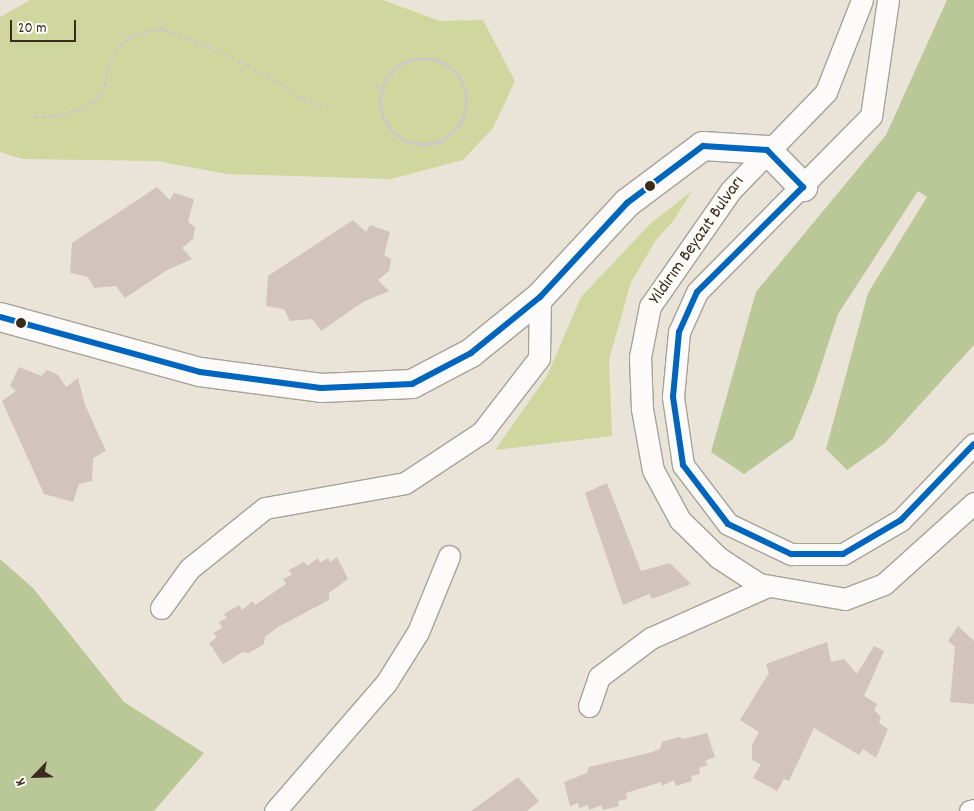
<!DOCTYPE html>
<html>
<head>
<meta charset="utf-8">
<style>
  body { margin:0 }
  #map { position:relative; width:974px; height:811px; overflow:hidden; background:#e9e4d7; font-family:Dekko,sans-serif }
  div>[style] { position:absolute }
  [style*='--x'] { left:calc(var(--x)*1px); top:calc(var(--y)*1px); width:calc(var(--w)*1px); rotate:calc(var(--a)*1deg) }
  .green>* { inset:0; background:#d0d79e }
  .forest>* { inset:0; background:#bac797 }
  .building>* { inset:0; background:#d2c4bc }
  .path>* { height:3px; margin-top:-1.5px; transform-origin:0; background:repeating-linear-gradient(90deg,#cbc9c5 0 4px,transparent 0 8px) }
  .path>.ring { margin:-1.5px; padding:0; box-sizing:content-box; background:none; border:3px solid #cbc9c5; border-radius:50% }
  .roads { filter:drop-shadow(1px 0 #a7a299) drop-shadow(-1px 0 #a7a299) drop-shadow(0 1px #a7a299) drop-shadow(0 -1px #a7a299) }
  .street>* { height:21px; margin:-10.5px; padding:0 10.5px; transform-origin:10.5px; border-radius:10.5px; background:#fcfbf9 }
  .secondary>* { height:28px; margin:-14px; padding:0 14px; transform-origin:14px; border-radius:14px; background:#fcfbf9 }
  .bus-1>* { height:6px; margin:-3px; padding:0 3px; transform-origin:3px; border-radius:3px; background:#0065bd }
  .dots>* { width:14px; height:14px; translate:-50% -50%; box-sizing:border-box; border:2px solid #fdfcf7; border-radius:50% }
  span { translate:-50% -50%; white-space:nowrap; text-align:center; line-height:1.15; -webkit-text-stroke:5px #fdfcf7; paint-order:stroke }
  .street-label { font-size:18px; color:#3b2a1e }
  .north { position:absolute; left:10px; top:751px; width:50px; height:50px; -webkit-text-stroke:4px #fdfcf7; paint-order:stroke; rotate:246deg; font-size:14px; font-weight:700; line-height:20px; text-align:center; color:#3b2a1e }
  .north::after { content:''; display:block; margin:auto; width:18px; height:22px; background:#3b2a1e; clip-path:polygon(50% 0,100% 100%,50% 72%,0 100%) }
  .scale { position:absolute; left:10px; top:20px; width:66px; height:22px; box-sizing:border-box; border:2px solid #3b2a1e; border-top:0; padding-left:6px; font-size:15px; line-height:18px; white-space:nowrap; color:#3b2a1e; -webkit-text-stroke:4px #fdfcf7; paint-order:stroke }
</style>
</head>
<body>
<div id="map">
  <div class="green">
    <div style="clip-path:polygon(30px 0,383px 0,440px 21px,483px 20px,515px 81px,493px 128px,463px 160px,391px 179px,227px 174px,157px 161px,22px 159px,0 152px,0 17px)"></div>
    <div style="clip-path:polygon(692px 191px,674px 220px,656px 240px,631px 282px,609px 360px,612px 436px,495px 450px,547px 376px,581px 297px,650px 224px)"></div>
  </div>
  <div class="forest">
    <div style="clip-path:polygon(947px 0,974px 0,974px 345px,885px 443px,847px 470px,826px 449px,868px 293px,927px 197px,918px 191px,838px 314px,813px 390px,793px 439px,744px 474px,711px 452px,756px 292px,886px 135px)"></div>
    <div style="clip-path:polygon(0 559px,33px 588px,124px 702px,204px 753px,154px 811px,0 811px)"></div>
  </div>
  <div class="building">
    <div style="clip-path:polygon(157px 187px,170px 200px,174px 193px,194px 199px,188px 222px,195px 227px,193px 239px,182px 248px,192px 259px,167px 270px,125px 298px,116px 286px,94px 288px,88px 277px,70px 273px,72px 243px)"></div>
    <div style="clip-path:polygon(353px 220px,366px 232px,370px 225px,390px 232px,384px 255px,391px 259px,389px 271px,378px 280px,389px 291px,363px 302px,321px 331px,312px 319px,290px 321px,284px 309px,266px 306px,268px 276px)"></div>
    <div style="clip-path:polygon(19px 367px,41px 376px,47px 370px,58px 375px,66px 387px,78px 378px,85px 405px,106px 451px,93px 458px,92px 481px,79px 484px,73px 502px,44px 494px,2px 401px,16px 391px,10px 386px)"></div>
    <div style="clip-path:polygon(607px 483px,641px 571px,670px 563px,691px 584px,652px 599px,649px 594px,623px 605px,585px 493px)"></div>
    <div style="clip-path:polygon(337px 557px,348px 579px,329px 593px,329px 600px,278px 627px,265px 637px,264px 644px,249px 653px,243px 652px,223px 664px,209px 643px,217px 637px,213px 633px,222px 628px,219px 622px,227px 618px,224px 614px,239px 605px,242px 610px,253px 601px,255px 605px,286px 584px,283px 579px,292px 575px,289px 570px,304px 562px,307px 566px,318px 558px,320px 563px,328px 558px,330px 562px)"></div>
    <div style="clip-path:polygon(958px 626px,974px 641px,974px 704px,950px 702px,955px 647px,948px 641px)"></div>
    <div style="clip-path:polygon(827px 642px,831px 662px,844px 659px,857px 674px,874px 646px,884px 651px,864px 696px,877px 704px,874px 710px,881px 717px,879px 723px,888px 729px,876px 758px,863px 749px,859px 755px,814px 728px,789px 781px,784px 779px,777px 791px,753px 778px,761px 764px,752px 760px,752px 745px,759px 732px,740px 720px,769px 673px,766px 664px)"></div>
    <div style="clip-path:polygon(707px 733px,715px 757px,705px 761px,708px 765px,699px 768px,700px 774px,691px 776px,692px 781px,676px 786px,674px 780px,662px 786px,661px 782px,626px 793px,627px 799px,618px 801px,619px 806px,603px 810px,601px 805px,589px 810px,588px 805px,579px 808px,578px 803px,570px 806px,564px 782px,587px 773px,589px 767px,649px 753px,660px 749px,662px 742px,679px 737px,684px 739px)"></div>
    <div style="clip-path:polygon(518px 777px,539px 801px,527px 811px,471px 811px)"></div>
  </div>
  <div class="path">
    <div style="--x:160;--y:30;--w:12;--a:-90"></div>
    <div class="ring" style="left:380px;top:58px;width:83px;height:83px"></div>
    <div style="--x:375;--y:86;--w:7;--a:16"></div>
    <div style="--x:34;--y:116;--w:19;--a:0"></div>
    <div style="--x:53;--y:116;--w:33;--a:-14"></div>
    <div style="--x:85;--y:108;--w:19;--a:-39"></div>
    <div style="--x:100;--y:96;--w:12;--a:-66"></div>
    <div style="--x:105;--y:85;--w:17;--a:-83"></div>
    <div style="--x:107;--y:68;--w:25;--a:-61"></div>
    <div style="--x:119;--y:46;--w:13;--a:-39"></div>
    <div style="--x:129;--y:38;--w:18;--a:-22"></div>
    <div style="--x:146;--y:31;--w:18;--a:-6"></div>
    <div style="--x:164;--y:29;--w:57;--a:21.6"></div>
    <div style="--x:217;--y:50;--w:70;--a:27.3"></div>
    <div style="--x:279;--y:82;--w:29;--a:36"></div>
    <div style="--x:302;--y:99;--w:27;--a:17"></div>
  </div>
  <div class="roads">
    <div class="street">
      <div style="--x:862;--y:0;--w:99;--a:111.4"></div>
      <div style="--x:826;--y:92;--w:136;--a:134.1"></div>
      <div style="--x:731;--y:190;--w:141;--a:124.9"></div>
      <div style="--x:650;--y:306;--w:52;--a:101.1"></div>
      <div style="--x:640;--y:357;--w:52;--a:87.8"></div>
      <div style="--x:642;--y:409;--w:62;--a:79.8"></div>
      <div style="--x:653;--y:470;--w:57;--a:61.6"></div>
      <div style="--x:680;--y:520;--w:54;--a:44.3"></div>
      <div style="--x:719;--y:558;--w:48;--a:33"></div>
      <div style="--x:759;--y:584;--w:87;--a:9.9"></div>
      <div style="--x:845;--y:599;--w:42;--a:-21"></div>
      <div style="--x:884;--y:584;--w:121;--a:-42"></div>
      <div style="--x:888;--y:0;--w:117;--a:98.3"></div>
      <div style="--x:871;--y:116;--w:247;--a:134.7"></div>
      <div style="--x:697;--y:292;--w:44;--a:114.2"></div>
      <div style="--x:679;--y:332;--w:65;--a:95.3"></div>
      <div style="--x:673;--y:397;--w:69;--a:81.6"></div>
      <div style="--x:683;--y:465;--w:74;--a:52.7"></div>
      <div style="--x:728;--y:524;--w:70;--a:25.5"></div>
      <div style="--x:791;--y:554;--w:52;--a:0"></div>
      <div style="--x:843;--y:554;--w:67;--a:-30.4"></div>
      <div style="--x:901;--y:520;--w:105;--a:-46.2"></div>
      <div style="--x:161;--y:608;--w:48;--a:-54.3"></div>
      <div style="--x:189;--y:569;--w:97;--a:-38.8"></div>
      <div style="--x:265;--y:508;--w:142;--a:-10.1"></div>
      <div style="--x:405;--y:483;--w:92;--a:-33.5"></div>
      <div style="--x:482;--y:432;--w:93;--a:-52.4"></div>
      <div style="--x:539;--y:358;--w:61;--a:-89.1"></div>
      <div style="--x:589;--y:706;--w:31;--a:-71"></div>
      <div style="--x:599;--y:677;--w:65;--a:-36.9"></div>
      <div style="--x:651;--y:638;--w:128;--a:-24"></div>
      <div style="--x:275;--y:811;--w:169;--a:-49.1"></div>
      <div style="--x:386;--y:683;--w:60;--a:-57.9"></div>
      <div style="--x:418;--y:632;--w:82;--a:-67.8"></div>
      <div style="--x:970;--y:811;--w:4;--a:-14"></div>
    </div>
    <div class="secondary">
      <div style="--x:0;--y:317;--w:207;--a:15.4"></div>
      <div style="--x:200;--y:372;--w:122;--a:7.5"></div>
      <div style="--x:321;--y:388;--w:91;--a:-2.5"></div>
      <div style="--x:412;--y:384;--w:67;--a:-27.7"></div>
      <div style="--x:471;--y:353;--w:89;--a:-39.1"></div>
      <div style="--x:540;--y:297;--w:128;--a:-47.2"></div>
      <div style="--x:627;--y:203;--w:95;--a:-36.9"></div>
      <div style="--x:703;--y:146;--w:64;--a:3.6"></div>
      <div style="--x:767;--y:150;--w:52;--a:45.8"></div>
    </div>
  </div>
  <div class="bus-1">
    <div style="--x:0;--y:317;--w:207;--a:15.4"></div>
    <div style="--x:200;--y:372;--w:122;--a:7.5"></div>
    <div style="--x:321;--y:388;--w:91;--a:-2.5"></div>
    <div style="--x:412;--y:384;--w:67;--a:-27.7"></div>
    <div style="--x:471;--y:353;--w:89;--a:-39.1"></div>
    <div style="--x:540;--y:297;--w:128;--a:-47.2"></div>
    <div style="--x:627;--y:203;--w:95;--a:-36.9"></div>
    <div style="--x:703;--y:146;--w:64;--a:3.6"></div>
    <div style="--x:767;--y:150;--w:52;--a:45.8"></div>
    <div style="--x:803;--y:187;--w:149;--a:135.3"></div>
    <div style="--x:697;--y:292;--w:44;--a:114.2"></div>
    <div style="--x:679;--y:332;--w:65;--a:95.3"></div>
    <div style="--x:673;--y:397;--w:69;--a:81.6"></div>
    <div style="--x:683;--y:465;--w:74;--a:52.7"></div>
    <div style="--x:728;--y:524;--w:70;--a:25.5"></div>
    <div style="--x:791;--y:554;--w:52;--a:0"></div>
    <div style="--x:843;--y:554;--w:67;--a:-30.4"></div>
    <div style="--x:901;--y:520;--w:105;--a:-46.2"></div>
  </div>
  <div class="dots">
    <div style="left:650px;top:186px;background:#3b2a1e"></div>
    <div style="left:21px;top:323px;background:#3b2a1e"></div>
  </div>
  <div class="street-label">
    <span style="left:698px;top:241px;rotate:-55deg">Yıldırım Beyazıt Bulvarı</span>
  </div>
  <div class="north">K</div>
  <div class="scale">20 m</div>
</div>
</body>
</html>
